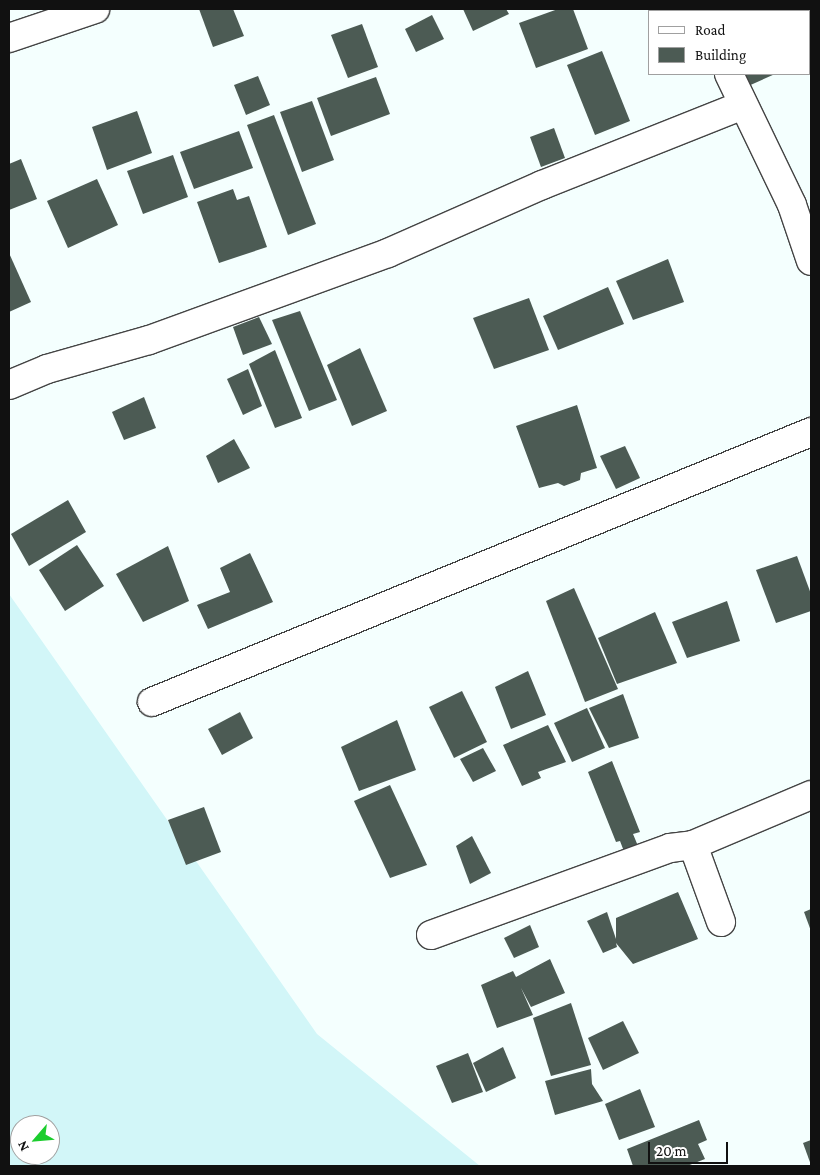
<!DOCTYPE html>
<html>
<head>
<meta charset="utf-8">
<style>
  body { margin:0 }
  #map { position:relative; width:820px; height:1175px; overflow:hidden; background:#f4fffe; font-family:"Crimson Pro",serif }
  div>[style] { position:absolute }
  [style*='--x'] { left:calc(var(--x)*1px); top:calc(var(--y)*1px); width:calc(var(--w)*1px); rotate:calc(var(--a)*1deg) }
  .farmland>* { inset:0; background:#d2f6f8 }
  .building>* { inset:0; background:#4c5b54 }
  .roads { filter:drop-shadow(1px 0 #444) drop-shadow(-1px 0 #444) drop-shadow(0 1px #444) drop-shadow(0 -1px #444) }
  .minor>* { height:28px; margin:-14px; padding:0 14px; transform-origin:14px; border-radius:14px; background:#fff }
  span { translate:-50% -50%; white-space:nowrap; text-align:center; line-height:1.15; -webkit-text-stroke:5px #fff; paint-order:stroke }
  .frame { position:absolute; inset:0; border:10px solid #111; pointer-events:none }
  .legend { position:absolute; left:648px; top:10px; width:162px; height:65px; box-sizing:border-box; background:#fff; border:1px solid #a0a0a0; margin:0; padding:6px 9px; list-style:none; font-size:15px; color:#111 }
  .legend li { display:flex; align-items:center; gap:10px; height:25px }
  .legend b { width:25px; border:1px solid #a0a0a0 }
  .north { position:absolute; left:10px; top:1115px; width:50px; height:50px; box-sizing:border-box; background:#fff; border:1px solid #a0a0a0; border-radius:50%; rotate:243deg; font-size:14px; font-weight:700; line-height:20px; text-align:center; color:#111 }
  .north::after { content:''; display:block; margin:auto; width:18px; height:22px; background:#1ccd2e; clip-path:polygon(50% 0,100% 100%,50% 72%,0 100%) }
  .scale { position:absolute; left:648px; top:1142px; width:80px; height:22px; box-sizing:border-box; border:2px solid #111; border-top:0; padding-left:6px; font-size:15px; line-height:18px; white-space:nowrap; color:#111; -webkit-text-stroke:4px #fff; paint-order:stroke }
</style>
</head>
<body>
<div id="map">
  <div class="farmland">
    <div style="clip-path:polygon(evenodd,9px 594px,317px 1034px,480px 1166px,9px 1166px,9px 594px,20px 1125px,50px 1125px,50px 1155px,20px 1155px,20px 1125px)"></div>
  </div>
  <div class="building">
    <div style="clip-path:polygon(199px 9px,233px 9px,244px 36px,213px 47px)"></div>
    <div style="clip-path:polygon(463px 9px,506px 9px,509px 14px,473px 31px)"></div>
    <div style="clip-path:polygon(558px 9px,573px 9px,588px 49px,536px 68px,519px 23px)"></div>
    <div style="clip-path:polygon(432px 15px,444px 39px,416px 52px,405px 29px)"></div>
    <div style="clip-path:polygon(362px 24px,378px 67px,348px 78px,331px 35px)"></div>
    <div style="clip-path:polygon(602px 51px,630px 121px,595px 135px,567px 65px)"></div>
    <div style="clip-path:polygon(740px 74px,775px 74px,746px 87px)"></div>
    <div style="clip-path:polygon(258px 76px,270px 105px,246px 115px,234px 85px)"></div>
    <div style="clip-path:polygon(376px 77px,390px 114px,331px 136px,317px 98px)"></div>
    <div style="clip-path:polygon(312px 101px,334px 160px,302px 172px,280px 112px)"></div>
    <div style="clip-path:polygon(137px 111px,152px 153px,107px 170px,92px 127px)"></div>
    <div style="clip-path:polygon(274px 115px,316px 224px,288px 235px,247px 125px)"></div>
    <div style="clip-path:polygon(554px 128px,565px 158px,541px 167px,530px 137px)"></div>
    <div style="clip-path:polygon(239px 131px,253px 168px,194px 189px,180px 152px)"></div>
    <div style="clip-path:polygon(173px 155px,188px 197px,143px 214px,127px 171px)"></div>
    <div style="clip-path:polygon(21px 159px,37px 199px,9px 210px,9px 164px)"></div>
    <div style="clip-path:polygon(97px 179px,118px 225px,68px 248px,47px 201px)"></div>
    <div style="clip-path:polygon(233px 189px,237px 200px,249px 196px,267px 247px,219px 263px,197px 202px)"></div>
    <div style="clip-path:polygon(9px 253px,31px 302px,9px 312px)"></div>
    <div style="clip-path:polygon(668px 259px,684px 302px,633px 320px,616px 281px)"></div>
    <div style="clip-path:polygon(608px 287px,624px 324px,558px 350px,543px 316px)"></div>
    <div style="clip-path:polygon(529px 298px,549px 350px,494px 369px,473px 318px)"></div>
    <div style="clip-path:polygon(300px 311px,337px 400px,309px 411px,272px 320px)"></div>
    <div style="clip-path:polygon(259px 317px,272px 344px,243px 355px,233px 327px)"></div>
    <div style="clip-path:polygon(360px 348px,387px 411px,352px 426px,327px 365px)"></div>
    <div style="clip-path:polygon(275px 350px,302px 418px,275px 428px,249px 364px)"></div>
    <div style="clip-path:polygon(248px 369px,262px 406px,243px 415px,227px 379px)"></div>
    <div style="clip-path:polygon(144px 397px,156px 428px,124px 440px,112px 412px)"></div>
    <div style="clip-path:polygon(577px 405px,597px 468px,581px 473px,580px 480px,564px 486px,558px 483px,539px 488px,516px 426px)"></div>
    <div style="clip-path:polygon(234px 439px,250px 468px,218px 483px,206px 456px)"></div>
    <div style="clip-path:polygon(625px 446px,640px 478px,616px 489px,600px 456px)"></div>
    <div style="clip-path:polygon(68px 500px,86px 532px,29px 566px,11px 534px)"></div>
    <div style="clip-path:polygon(77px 545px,104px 586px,65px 611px,39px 570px)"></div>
    <div style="clip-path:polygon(168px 546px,189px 601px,143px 622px,116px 574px)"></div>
    <div style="clip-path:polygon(250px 553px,273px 602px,208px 629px,197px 605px,230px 592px,220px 568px)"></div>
    <div style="clip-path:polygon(797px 556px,811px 594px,811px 611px,776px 623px,756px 570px)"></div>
    <div style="clip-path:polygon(574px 588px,618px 689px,585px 702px,546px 601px)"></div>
    <div style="clip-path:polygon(727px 601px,740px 641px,687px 658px,672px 622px)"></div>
    <div style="clip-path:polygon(655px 612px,677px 663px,617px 684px,598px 638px)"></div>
    <div style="clip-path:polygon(528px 671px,546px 715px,511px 729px,495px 687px)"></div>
    <div style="clip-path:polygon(462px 691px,487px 742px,454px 758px,429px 707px)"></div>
    <div style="clip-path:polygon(623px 694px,639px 738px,609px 748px,589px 708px)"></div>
    <div style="clip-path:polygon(587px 708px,605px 748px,572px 762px,554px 723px)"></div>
    <div style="clip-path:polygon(240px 712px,253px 738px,222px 755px,208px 729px)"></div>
    <div style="clip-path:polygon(397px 720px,416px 770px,359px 791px,341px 747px)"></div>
    <div style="clip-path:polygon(548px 725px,566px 762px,538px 772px,541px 778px,522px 786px,503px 745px)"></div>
    <div style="clip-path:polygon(483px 748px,496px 771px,473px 782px,460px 759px)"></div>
    <div style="clip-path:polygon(612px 761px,640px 832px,633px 834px,638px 846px,625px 854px,620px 841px,616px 842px,588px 772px)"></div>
    <div style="clip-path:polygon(390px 785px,427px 865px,390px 878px,354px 801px)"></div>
    <div style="clip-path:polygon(204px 807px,221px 852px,186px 865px,168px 820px)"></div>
    <div style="clip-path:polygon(472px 836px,491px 873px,470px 884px,456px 846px)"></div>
    <div style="clip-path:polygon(678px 892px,698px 939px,633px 964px,616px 943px,617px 947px,603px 953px,587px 921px,607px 912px,616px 939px,616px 918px)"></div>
    <div style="clip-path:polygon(811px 909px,811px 931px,804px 912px)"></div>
    <div style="clip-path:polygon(530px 925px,539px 947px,514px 958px,504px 938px)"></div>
    <div style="clip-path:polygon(550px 959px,565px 993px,531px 1007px,521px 988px,533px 1015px,497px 1028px,481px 985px,513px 971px,516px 977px)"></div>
    <div style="clip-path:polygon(571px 1003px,591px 1065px,551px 1076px,533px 1018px)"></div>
    <div style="clip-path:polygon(623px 1021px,639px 1053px,603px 1070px,588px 1038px)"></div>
    <div style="clip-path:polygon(503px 1047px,516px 1078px,486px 1092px,473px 1063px)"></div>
    <div style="clip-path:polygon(468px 1053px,483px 1092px,452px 1103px,436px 1066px)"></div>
    <div style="clip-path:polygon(591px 1069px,592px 1084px,603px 1101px,555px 1115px,545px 1081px)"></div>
    <div style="clip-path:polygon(640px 1089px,655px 1127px,619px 1140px,605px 1104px)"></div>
    <div style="clip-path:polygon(699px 1120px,707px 1140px,698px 1144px,705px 1159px,687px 1166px,633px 1166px,627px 1149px)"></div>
    <div style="clip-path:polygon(811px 1140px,811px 1165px,803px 1143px)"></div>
  </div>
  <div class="roads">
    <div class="minor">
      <div style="--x:699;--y:9;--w:2;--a:63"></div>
      <div style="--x:9;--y:38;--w:91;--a:-18.6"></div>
      <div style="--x:729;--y:74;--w:145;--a:64.3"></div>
      <div style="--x:792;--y:205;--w:59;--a:71.3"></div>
      <div style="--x:9;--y:385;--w:41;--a:-22.8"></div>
      <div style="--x:47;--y:369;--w:106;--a:-15.9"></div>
      <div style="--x:149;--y:340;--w:254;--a:-20"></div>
      <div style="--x:388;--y:253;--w:168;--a:-23.8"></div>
      <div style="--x:542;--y:185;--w:216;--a:-21.7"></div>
      <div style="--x:152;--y:702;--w:712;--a:-22.28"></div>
      <div style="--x:693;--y:845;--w:82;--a:70"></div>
      <div style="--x:431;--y:935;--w:254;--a:-20"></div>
      <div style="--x:670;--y:848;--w:23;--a:-7"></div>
      <div style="--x:693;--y:845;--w:128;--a:-23"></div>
    </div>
  </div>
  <div class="frame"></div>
  <ul class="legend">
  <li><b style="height:6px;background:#fff"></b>Road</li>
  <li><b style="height:14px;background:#4c5b54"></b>Building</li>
  </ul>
  <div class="north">N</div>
  <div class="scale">20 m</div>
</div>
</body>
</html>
